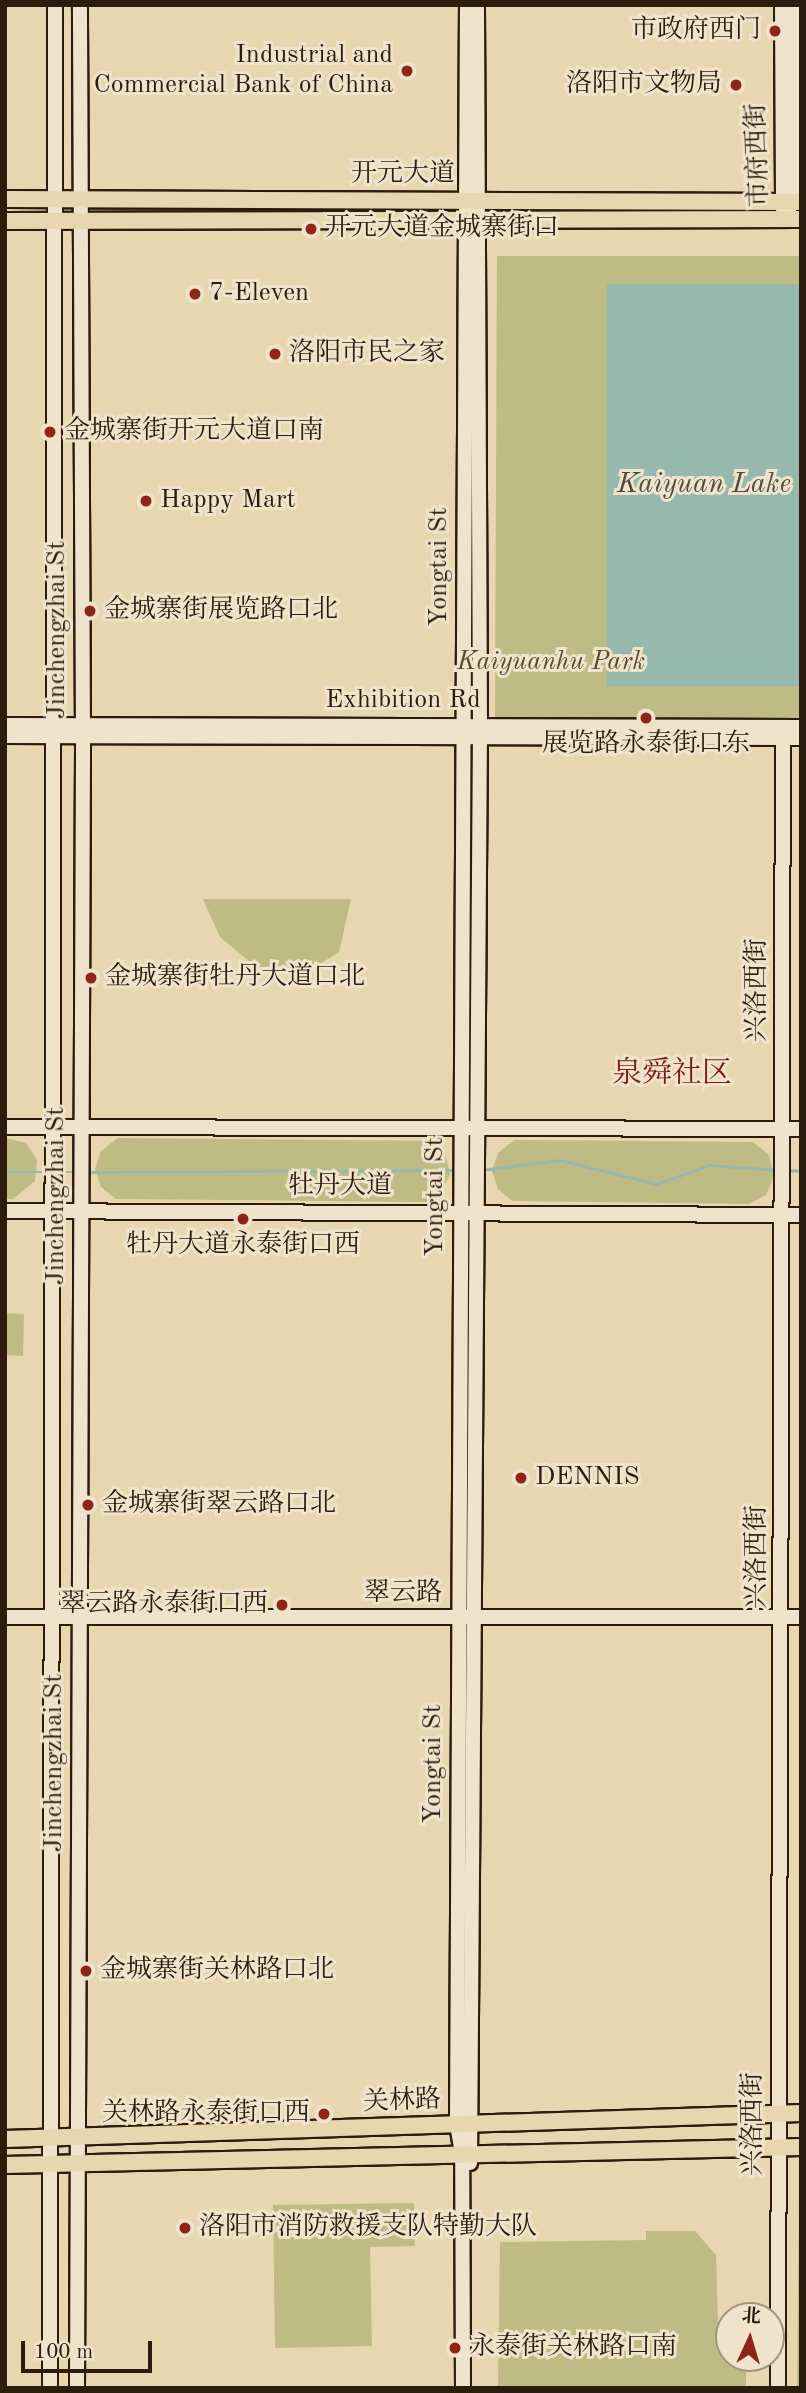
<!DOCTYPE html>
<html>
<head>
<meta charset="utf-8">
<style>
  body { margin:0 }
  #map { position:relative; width:806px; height:2393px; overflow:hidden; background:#e7d6af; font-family:"Old Standard TT","Noto Serif SC",serif }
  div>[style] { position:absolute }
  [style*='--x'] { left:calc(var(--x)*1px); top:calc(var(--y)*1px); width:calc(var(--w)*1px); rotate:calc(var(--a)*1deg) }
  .green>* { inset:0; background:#bebb85 }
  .water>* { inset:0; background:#97b9ad }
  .stream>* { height:2.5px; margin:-1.25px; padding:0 1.25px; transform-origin:1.25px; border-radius:1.25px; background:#97b9ad }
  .roads { filter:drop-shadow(2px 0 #2d1b0e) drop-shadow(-2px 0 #2d1b0e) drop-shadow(0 2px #2d1b0e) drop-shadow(0 -2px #2d1b0e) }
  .secondary>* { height:14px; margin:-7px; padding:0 7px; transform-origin:7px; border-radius:7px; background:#efe4cb }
  .primary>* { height:16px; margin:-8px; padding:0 8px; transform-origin:8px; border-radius:8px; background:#e7d6af }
  .dots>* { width:19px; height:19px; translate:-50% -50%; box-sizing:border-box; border:4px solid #efe4cb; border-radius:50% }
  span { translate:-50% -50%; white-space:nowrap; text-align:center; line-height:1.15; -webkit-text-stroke:6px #efe4cb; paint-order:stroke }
  .poi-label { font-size:26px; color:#2d1b0e }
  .right { translate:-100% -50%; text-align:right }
  .left { translate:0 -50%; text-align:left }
  .street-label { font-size:26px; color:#2d1b0e }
  .park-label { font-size:26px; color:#584b32; font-style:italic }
  .water-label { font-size:28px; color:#4d4a3e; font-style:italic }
  .quarter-label { font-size:30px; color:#7a1f14 }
  .frame { position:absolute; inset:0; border:7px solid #2d1b0e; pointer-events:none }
  .north { position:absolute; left:715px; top:2302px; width:70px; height:70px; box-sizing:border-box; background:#efe4cb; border:2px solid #a1947f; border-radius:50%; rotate:4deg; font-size:19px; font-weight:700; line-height:28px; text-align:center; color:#2d1b0e }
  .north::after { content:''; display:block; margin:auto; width:24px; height:32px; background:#8f2418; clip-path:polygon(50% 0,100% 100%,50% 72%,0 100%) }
  .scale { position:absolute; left:21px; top:2341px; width:131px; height:32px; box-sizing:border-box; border:4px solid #2d1b0e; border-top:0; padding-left:9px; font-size:21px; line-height:24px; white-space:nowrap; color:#2d1b0e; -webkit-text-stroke:5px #efe4cb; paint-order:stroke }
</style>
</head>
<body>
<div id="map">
  <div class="green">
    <div style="clip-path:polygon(497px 256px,801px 256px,801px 284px,607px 285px,607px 685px,801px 686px,801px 719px,495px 720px)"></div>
    <div style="clip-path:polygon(203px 899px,351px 899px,339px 952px,318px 965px,256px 967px,220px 937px)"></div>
    <div style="clip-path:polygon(5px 1138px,26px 1143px,37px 1160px,35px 1181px,13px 1199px,5px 1199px)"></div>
    <div style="clip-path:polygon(118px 1138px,429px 1141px,445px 1154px,450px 1174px,441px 1193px,425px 1202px,116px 1199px,101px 1187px,95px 1169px,101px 1151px)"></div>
    <div style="clip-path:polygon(514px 1140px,753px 1142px,769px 1155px,774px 1176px,766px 1195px,749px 1204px,512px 1201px,498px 1189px,492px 1171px,498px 1153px)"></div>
    <div style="clip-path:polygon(5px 1313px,24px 1314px,23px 1356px,5px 1355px)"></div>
    <div style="clip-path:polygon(801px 1781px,801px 2388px,797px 2388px,800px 2098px)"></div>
    <div style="clip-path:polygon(414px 2203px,415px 2246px,370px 2247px,372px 2346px,275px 2348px,273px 2205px)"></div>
    <div style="clip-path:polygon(646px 2231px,695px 2231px,716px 2255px,718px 2323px,729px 2323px,729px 2358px,746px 2358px,746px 2388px,498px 2388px,500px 2242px,646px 2240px)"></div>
  </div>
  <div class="water">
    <div style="clip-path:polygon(607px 284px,801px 284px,801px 686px,607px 686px)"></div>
  </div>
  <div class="stream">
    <div style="--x:481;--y:1170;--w:80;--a:-7.2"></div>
    <div style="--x:560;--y:1160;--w:99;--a:14"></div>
    <div style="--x:656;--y:1184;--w:57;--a:-19.4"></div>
    <div style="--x:710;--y:1165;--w:68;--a:4.2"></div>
    <div style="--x:788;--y:1170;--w:13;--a:4"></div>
    <div style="--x:5;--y:1172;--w:42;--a:0"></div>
    <div style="--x:58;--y:1172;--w:17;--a:0"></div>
    <div style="--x:86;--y:1172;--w:371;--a:-0.3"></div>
  </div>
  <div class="roads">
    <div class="secondary">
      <div style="--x:782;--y:5;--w:205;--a:89.7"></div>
      <div style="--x:785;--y:219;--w:18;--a:-68"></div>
      <div style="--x:792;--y:202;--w:197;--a:-90"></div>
      <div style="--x:5;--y:725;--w:796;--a:0.14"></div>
      <div style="--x:5;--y:736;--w:796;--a:0.14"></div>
      <div style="--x:5;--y:1127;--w:796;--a:0.14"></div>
      <div style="--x:5;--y:1211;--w:796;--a:0.29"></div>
      <div style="--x:5;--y:1617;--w:796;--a:0"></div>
      <div style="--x:470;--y:2163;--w:1438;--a:-89.6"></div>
      <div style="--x:480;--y:725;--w:720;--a:-90.24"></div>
      <div style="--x:50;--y:2388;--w:2383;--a:-89.88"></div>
      <div style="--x:77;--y:2388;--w:1652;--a:-89.79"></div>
      <div style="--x:83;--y:736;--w:731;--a:-90.24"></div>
      <div style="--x:463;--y:2388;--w:235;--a:-90.2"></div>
      <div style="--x:462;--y:2153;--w:28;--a:-100"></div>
      <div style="--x:457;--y:2125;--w:2120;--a:-89.73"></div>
      <div style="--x:778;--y:2388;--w:1661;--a:-89.83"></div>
    </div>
    <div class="primary">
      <div style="--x:5;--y:199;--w:796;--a:0.22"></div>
      <div style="--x:5;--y:221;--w:796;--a:-0.14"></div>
      <div style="--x:5;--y:2139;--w:796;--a:-1.87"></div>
      <div style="--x:5;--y:2165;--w:796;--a:-1.3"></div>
    </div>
  </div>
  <div class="dots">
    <div style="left:775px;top:31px;background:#8f2418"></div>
    <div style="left:407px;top:71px;background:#8f2418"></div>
    <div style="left:736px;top:85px;background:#8f2418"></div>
    <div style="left:311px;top:229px;background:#8f2418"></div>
    <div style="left:195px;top:294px;background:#8f2418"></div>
    <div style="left:275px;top:354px;background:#8f2418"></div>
    <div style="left:50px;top:432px;background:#8f2418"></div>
    <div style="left:146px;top:501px;background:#8f2418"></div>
    <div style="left:90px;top:611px;background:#8f2418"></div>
    <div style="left:646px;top:718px;background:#8f2418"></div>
    <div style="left:91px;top:978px;background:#8f2418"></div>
    <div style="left:243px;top:1219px;background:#8f2418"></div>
    <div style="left:521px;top:1478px;background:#8f2418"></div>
    <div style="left:88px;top:1505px;background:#8f2418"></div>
    <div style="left:282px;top:1605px;background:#8f2418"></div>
    <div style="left:86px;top:1971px;background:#8f2418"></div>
    <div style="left:324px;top:2114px;background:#8f2418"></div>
    <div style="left:185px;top:2228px;background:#8f2418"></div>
    <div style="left:455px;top:2348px;background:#8f2418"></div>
  </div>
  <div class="poi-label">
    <span class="right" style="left:761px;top:31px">市政府西门</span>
    <span class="right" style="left:393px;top:71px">Industrial and<br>Commercial Bank of China</span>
    <span class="right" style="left:722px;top:85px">洛阳市文物局</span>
    <span class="left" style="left:325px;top:229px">开元大道金城寨街口</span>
    <span class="left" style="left:209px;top:294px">7-Eleven</span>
    <span class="left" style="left:289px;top:354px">洛阳市民之家</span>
    <span class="left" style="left:64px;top:432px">金城寨街开元大道口南</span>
    <span class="left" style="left:160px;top:501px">Happy Mart</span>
    <span class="left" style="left:104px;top:611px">金城寨街展览路口北</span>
    <span style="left:646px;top:745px">展览路永泰街口东</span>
    <span class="left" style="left:105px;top:978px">金城寨街牡丹大道口北</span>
    <span style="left:243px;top:1246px">牡丹大道永泰街口西</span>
    <span class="left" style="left:535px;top:1478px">DENNIS</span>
    <span class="left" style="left:102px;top:1505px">金城寨街翠云路口北</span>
    <span class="right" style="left:268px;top:1605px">翠云路永泰街口西</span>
    <span class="left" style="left:100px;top:1971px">金城寨街关林路口北</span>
    <span class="right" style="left:310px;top:2114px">关林路永泰街口西</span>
    <span class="left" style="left:199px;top:2228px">洛阳市消防救援支队特勤大队</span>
    <span class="left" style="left:469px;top:2348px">永泰街关林路口南</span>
  </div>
  <div class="street-label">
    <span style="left:759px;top:155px;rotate:-92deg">市府西街</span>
    <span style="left:403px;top:175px">开元大道</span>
    <span style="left:440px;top:567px;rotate:-90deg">Yongtai St</span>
    <span style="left:58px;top:630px;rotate:-90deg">Jinchengzhai St</span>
    <span style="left:403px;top:701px">Exhibition Rd</span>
    <span style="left:758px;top:990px;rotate:-90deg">兴洛西街</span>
    <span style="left:340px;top:1187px">牡丹大道</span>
    <span style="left:57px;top:1196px;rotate:-90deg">Jinchengzhai St</span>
    <span style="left:436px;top:1197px;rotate:-90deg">Yongtai St</span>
    <span style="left:758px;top:1557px;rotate:-90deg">兴洛西街</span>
    <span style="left:403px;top:1594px">翠云路</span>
    <span style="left:55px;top:1763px;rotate:-90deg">Jinchengzhai St</span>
    <span style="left:434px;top:1764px;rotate:-90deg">Yongtai St</span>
    <span style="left:402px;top:2102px;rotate:-2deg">关林路</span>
    <span style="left:754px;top:2124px;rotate:-90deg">兴洛西街</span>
  </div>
  <div class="park-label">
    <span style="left:551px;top:663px">Kaiyuanhu Park</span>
  </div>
  <div class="water-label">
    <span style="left:704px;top:485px">Kaiyuan Lake</span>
  </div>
  <div class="quarter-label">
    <span style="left:672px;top:1074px">泉舜社区</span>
  </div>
  <div class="frame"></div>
  <div class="north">北</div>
  <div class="scale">100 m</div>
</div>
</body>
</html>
